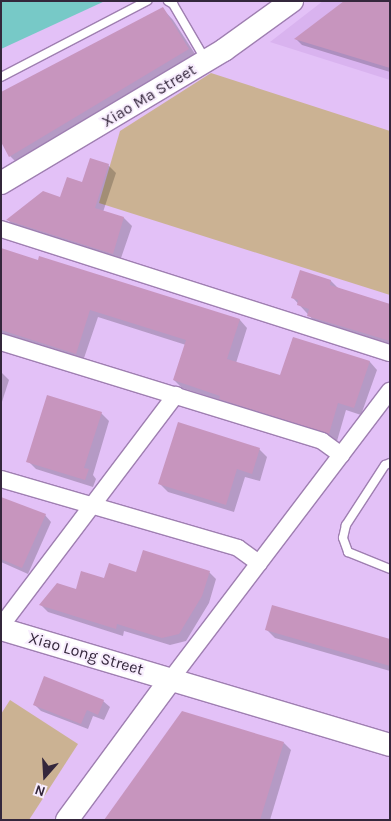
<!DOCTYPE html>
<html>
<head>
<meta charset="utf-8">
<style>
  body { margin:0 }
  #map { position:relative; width:391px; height:821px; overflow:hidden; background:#e3c1f7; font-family:Karla,sans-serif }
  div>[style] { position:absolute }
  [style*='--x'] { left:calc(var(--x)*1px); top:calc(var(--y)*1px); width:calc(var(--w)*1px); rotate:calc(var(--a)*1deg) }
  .built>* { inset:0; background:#d9b3ef }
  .green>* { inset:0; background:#cbb293 }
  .water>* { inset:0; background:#77c9c7 }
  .shadow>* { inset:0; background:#0003 }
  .building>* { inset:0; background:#c795be }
  .roads { filter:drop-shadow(1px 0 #9f7fb1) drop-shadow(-1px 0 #9f7fb1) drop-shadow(0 1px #9f7fb1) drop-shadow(0 -1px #9f7fb1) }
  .lane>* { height:8px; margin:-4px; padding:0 4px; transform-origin:4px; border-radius:4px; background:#fff }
  .street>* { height:16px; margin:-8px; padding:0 8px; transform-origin:8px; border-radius:8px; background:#fff }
  .secondary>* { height:22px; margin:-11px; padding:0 11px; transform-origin:11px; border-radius:11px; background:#fff }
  span { translate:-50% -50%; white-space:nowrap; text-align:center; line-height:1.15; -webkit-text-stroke:4px #f7ecfd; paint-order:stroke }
  .street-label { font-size:16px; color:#34273c }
  .frame { position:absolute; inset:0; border:2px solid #34273c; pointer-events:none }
  .north { position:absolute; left:20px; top:751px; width:50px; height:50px; -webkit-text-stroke:4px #f7ecfd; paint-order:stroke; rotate:199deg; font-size:14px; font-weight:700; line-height:20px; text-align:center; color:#34273c }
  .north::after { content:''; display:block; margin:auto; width:18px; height:22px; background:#34273c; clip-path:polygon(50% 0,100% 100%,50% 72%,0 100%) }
</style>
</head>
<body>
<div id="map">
  <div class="built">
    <div style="clip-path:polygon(323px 1px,390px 1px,390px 80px,270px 42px)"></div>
  </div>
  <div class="green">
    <div style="clip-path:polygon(211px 73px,390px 131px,390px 295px,99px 203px,120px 131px)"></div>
    <div style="clip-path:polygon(10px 700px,78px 744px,29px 820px,1px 820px,1px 714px)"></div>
  </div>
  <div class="water">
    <div style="clip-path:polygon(1px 1px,105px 1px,1px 49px)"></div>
  </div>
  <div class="shadow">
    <div style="clip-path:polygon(390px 1px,390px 72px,302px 45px,296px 39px)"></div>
    <div style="clip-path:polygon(163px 9px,173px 20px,199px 60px,21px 167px,10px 156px)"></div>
    <div style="clip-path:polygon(108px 165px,116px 173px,103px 212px,124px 218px,132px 226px,120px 261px,15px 227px,8px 220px,61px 198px)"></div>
    <div style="clip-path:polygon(1px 250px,240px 320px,247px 328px,236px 363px,281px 377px,293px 338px,370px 362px,377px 370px,361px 415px,346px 410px,337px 441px,228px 406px,223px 401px,182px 388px,174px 380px,186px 345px,98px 317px,83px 361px,1px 335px)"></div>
    <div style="clip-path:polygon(301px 272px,331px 281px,339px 289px,390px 305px,390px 345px,316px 323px,293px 298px)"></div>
    <div style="clip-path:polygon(1px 372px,9px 380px,1px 405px)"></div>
    <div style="clip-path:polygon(101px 413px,109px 421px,93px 475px,96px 479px,93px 487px,36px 469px,28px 461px)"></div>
    <div style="clip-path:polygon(259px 449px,267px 457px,260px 481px,245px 477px,234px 512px,168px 492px,160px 484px)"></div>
    <div style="clip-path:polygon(1px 498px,45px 515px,51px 522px,28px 574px,1px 562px)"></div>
    <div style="clip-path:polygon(209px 572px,216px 579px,209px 603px,186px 641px,170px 645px,124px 631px,123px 636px,48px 612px,41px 605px,105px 580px,137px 574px)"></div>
    <div style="clip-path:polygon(266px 629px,390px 640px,390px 671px,275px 638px)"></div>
    <div style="clip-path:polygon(103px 701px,110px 707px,104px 720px,93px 716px,88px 729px,41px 711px,34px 704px)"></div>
    <div style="clip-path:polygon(284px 743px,291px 750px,270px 820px,106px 820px)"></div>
  </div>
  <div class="building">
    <div style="clip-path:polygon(344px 1px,390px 1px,390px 68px,294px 39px)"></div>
    <div style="clip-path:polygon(163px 7px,189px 49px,9px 157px,1px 142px,1px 92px)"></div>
    <div style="clip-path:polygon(90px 158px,109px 164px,95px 208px,124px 217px,113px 254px,6px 220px,43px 191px,60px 197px,67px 177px,82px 182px)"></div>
    <div style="clip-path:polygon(1px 248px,38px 260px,39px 256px,240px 319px,227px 359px,280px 375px,293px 337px,370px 361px,354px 408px,338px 403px,329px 434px,219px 399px,220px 396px,173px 380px,186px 340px,90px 310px,76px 354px,1px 330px)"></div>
    <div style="clip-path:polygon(300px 270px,331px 280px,330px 285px,390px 304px,390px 341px,307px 316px,309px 309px,297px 305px,298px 300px,291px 298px)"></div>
    <div style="clip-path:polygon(47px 395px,102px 412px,84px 468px,89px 469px,85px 480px,26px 462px)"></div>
    <div style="clip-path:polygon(178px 422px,260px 448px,252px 474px,237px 469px,226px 505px,158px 484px)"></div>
    <div style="clip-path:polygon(1px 497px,46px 514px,22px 568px,1px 559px)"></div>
    <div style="clip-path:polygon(143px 550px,210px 571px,202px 596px,179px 634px,162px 638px,117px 624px,116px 629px,39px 605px,57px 583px,76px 589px,81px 571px,104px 578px,109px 563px,136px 572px)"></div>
    <div style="clip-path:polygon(272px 605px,390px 639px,390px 666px,265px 630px)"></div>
    <div style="clip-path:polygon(44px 676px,104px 700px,98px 715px,87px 710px,81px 724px,33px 705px)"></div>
    <div style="clip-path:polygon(182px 711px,284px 742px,260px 820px,104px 820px)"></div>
  </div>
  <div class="roads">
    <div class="lane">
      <div style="--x:168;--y:1;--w:6;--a:31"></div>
      <div style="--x:173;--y:4;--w:64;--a:59.8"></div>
      <div style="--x:1;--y:77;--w:165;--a:-27.5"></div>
      <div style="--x:390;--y:463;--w:5;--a:158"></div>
      <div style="--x:385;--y:465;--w:72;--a:123"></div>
      <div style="--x:346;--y:525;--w:13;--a:103"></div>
      <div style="--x:343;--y:538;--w:15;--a:70"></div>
      <div style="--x:348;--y:552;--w:45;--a:22"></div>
    </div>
    <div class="street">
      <div style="--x:1;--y:229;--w:408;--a:17.7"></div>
      <div style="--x:1;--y:342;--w:336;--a:17.1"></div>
      <div style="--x:322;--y:441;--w:24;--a:36"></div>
      <div style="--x:1;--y:479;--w:247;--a:16.2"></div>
      <div style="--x:238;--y:548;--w:26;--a:36"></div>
      <div style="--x:1;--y:626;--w:290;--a:-52.9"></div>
      <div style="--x:171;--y:679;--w:362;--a:-52.8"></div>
    </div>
    <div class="secondary">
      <div style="--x:1;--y:183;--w:260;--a:-30.8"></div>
      <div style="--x:224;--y:50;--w:84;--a:-35.8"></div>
      <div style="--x:1;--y:629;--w:406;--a:16.6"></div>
      <div style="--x:67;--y:820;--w:175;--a:-53.6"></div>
    </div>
  </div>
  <div class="street-label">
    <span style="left:149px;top:96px;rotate:-31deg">Xiao Ma Street</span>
    <span style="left:86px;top:654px;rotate:16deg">Xiao Long Street</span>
  </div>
  <div class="frame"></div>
  <div class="north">N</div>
</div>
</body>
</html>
